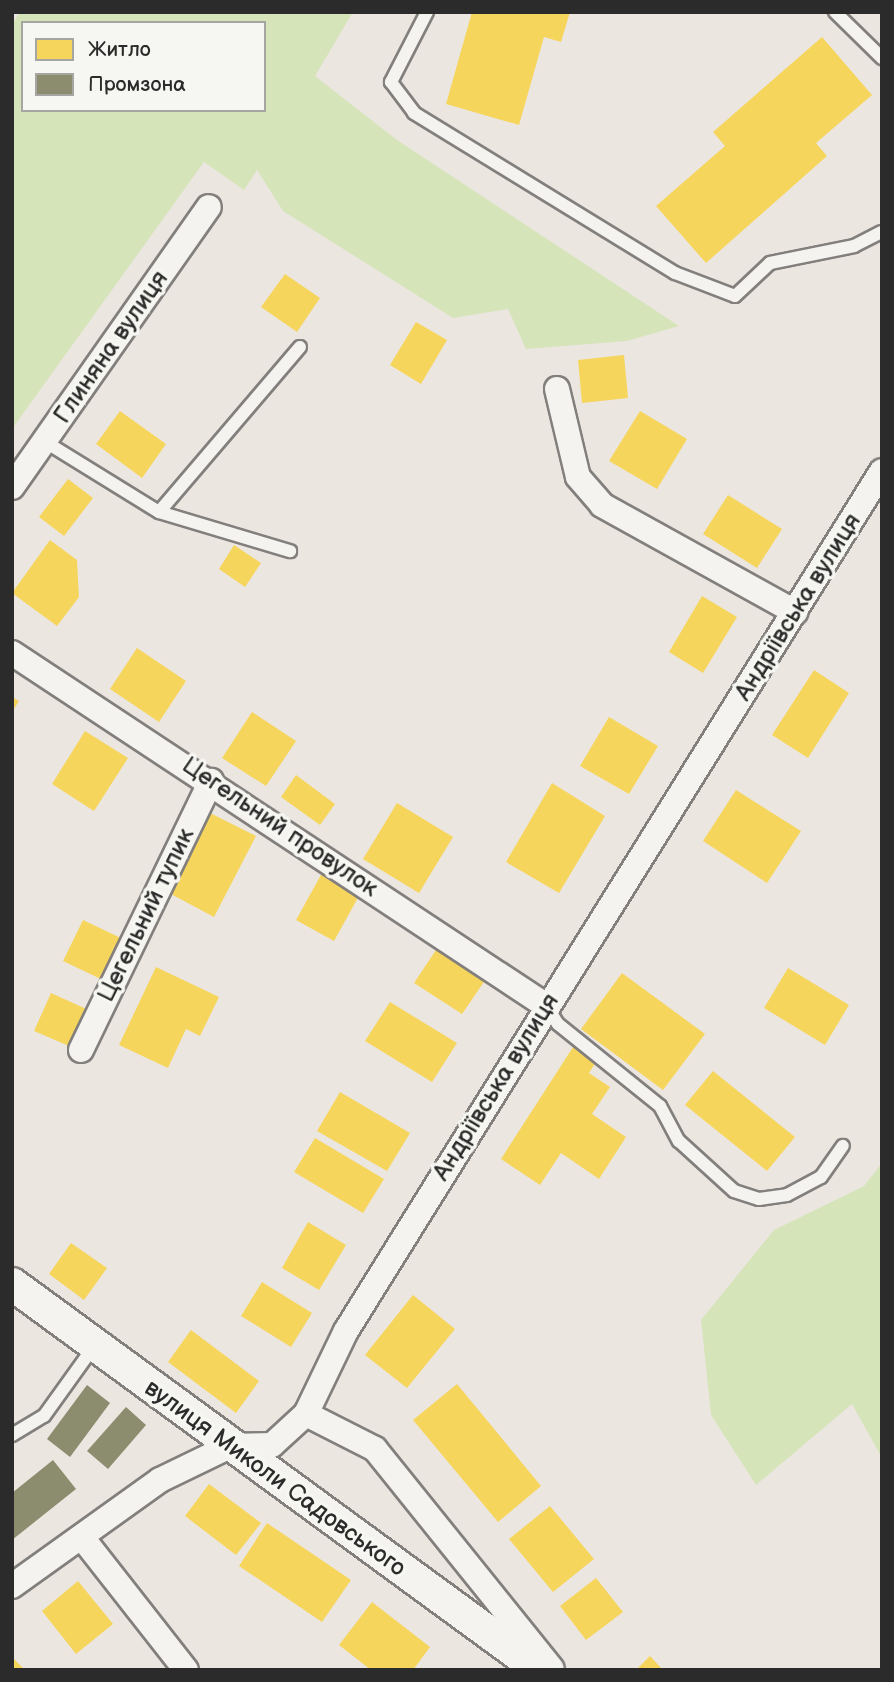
<!DOCTYPE html>
<html>
<head>
<meta charset="utf-8">
<style>
  body { margin:0 }
  #map { position:relative; width:894px; height:1682px; overflow:hidden; background:#ece6e1; font-family:"Balsamiq Sans",sans-serif }
  div>[style] { position:absolute }
  [style*='--x'] { left:calc(var(--x)*1px); top:calc(var(--y)*1px); width:calc(var(--w)*1px); rotate:calc(var(--a)*1deg) }
  .green>* { inset:0; background:#d6e4ba }
  .homes>* { inset:0; background:#f6d55c }
  .industry>* { inset:0; background:#8c8c6e }
  .roads { filter:drop-shadow(2px 0 #827f7d) drop-shadow(-2px 0 #827f7d) drop-shadow(0 2px #827f7d) drop-shadow(0 -2px #827f7d) }
  .service>* { height:12px; margin:-6px; padding:0 6px; transform-origin:6px; border-radius:6px; background:#f4f3f0 }
  .minor>* { height:24px; margin:-12px; padding:0 12px; transform-origin:12px; border-radius:12px; background:#f4f3f0 }
  .tertiary>* { height:32px; margin:-16px; padding:0 16px; transform-origin:16px; border-radius:16px; background:#f4f3f0 }
  span { translate:-50% -50%; white-space:nowrap; text-align:center; line-height:1.15; -webkit-text-stroke:7px #f6f6f2; paint-order:stroke }
  .street-label { font-size:24px; color:#2b2b2b }
  .frame { position:absolute; inset:0; border:14px solid #2b2b2b; pointer-events:none }
  .legend { position:absolute; left:21px; top:21px; width:245px; height:91px; box-sizing:border-box; background:#f6f6f2; border:2px solid #a5a5a2; margin:0; padding:9px 12px; list-style:none; font-size:21px; color:#2b2b2b }
  .legend li { display:flex; align-items:center; gap:14px; height:35px }
  .legend b { width:35px; border:2px solid #a5a5a2 }
</style>
</head>
<body>
<div id="map">
  <div class="green">
    <div style="clip-path:polygon(evenodd,20px 12px,353px 12px,315px 76px,397px 140px,679px 326px,627px 341px,526px 349px,508px 309px,453px 318px,283px 211px,257px 170px,244px 190px,204px 162px,12px 429px,12px 24px,20px 12px,23px 23px,264px 23px,264px 110px,23px 110px,23px 23px)"></div>
    <div style="clip-path:polygon(882px 1163px,882px 1458px,852px 1404px,756px 1485px,711px 1415px,701px 1320px,774px 1230px,864px 1186px)"></div>
  </div>
  <div class="homes">
    <div style="clip-path:polygon(472px 12px,570px 12px,561px 42px,544px 37px,519px 125px,446px 104px)"></div>
    <div style="clip-path:polygon(822px 37px,872px 95px,816px 143px,827px 156px,706px 263px,656px 206px,725px 146px,713px 132px)"></div>
    <div style="clip-path:polygon(285px 274px,320px 298px,297px 332px,261px 307px)"></div>
    <div style="clip-path:polygon(416px 322px,447px 340px,421px 384px,390px 365px)"></div>
    <div style="clip-path:polygon(624px 355px,628px 398px,582px 403px,578px 360px)"></div>
    <div style="clip-path:polygon(120px 411px,166px 444px,142px 478px,96px 444px)"></div>
    <div style="clip-path:polygon(640px 411px,687px 439px,657px 489px,609px 461px)"></div>
    <div style="clip-path:polygon(68px 479px,93px 498px,64px 536px,39px 517px)"></div>
    <div style="clip-path:polygon(728px 495px,782px 529px,757px 568px,703px 534px)"></div>
    <div style="clip-path:polygon(50px 540px,77px 560px,79px 597px,57px 626px,12px 593px)"></div>
    <div style="clip-path:polygon(234px 545px,261px 563px,245px 587px,219px 569px)"></div>
    <div style="clip-path:polygon(702px 596px,737px 617px,703px 673px,669px 652px)"></div>
    <div style="clip-path:polygon(137px 648px,186px 681px,159px 722px,110px 689px)"></div>
    <div style="clip-path:polygon(814px 670px,849px 693px,808px 758px,772px 735px)"></div>
    <div style="clip-path:polygon(12px 697px,19px 701px,12px 712px)"></div>
    <div style="clip-path:polygon(252px 712px,296px 741px,266px 786px,222px 758px)"></div>
    <div style="clip-path:polygon(609px 717px,658px 746px,629px 794px,580px 766px)"></div>
    <div style="clip-path:polygon(85px 731px,128px 758px,94px 811px,52px 784px)"></div>
    <div style="clip-path:polygon(296px 775px,335px 804px,320px 825px,281px 797px)"></div>
    <div style="clip-path:polygon(552px 783px,605px 816px,559px 893px,506px 862px)"></div>
    <div style="clip-path:polygon(736px 790px,801px 831px,767px 883px,703px 841px)"></div>
    <div style="clip-path:polygon(397px 803px,453px 837px,419px 893px,363px 859px)"></div>
    <div style="clip-path:polygon(210px 813px,256px 836px,214px 917px,169px 893px)"></div>
    <div style="clip-path:polygon(322px 873px,360px 894px,334px 941px,296px 920px)"></div>
    <div style="clip-path:polygon(83px 920px,125px 940px,105px 981px,63px 961px)"></div>
    <div style="clip-path:polygon(438px 947px,486px 979px,462px 1014px,414px 983px)"></div>
    <div style="clip-path:polygon(156px 967px,219px 997px,200px 1036px,186px 1029px,168px 1068px,119px 1045px)"></div>
    <div style="clip-path:polygon(788px 968px,849px 1005px,825px 1045px,764px 1008px)"></div>
    <div style="clip-path:polygon(622px 973px,705px 1034px,663px 1090px,581px 1029px)"></div>
    <div style="clip-path:polygon(51px 993px,93px 1012px,76px 1049px,34px 1031px)"></div>
    <div style="clip-path:polygon(390px 1002px,457px 1043px,432px 1082px,365px 1041px)"></div>
    <div style="clip-path:polygon(575px 1044px,598px 1059px,589px 1073px,610px 1087px,592px 1114px,626px 1137px,599px 1179px,561px 1153px,540px 1185px,501px 1159px)"></div>
    <div style="clip-path:polygon(713px 1071px,795px 1137px,767px 1171px,685px 1105px)"></div>
    <div style="clip-path:polygon(340px 1092px,410px 1133px,387px 1171px,317px 1131px)"></div>
    <div style="clip-path:polygon(315px 1138px,384px 1179px,363px 1213px,294px 1172px)"></div>
    <div style="clip-path:polygon(308px 1222px,346px 1245px,319px 1290px,282px 1268px)"></div>
    <div style="clip-path:polygon(71px 1243px,107px 1268px,84px 1300px,49px 1274px)"></div>
    <div style="clip-path:polygon(262px 1282px,312px 1313px,291px 1347px,241px 1316px)"></div>
    <div style="clip-path:polygon(413px 1295px,455px 1329px,407px 1388px,365px 1355px)"></div>
    <div style="clip-path:polygon(191px 1330px,259px 1381px,236px 1413px,168px 1362px)"></div>
    <div style="clip-path:polygon(457px 1384px,541px 1486px,498px 1522px,413px 1420px)"></div>
    <div style="clip-path:polygon(209px 1484px,261px 1523px,236px 1555px,185px 1516px)"></div>
    <div style="clip-path:polygon(550px 1506px,594px 1559px,553px 1592px,509px 1539px)"></div>
    <div style="clip-path:polygon(267px 1523px,351px 1580px,322px 1622px,239px 1566px)"></div>
    <div style="clip-path:polygon(596px 1578px,623px 1612px,586px 1640px,560px 1606px)"></div>
    <div style="clip-path:polygon(78px 1581px,113px 1624px,76px 1654px,42px 1611px)"></div>
    <div style="clip-path:polygon(372px 1602px,430px 1647px,413px 1670px,371px 1670px,339px 1645px)"></div>
    <div style="clip-path:polygon(650px 1656px,663px 1670px,636px 1670px)"></div>
    <div style="clip-path:polygon(12px 1657px,25px 1670px,12px 1670px)"></div>
  </div>
  <div class="industry">
    <div style="clip-path:polygon(87px 1385px,110px 1403px,70px 1457px,47px 1439px)"></div>
    <div style="clip-path:polygon(126px 1407px,146px 1425px,108px 1469px,87px 1451px)"></div>
    <div style="clip-path:polygon(53px 1460px,76px 1489px,12px 1540px,12px 1493px)"></div>
  </div>
  <div class="roads">
    <div class="service">
      <div style="--x:427;--y:12;--w:79;--a:117.2"></div>
      <div style="--x:391;--y:82;--w:39;--a:53"></div>
      <div style="--x:414;--y:113;--w:306;--a:31.5"></div>
      <div style="--x:675;--y:273;--w:64;--a:21"></div>
      <div style="--x:735;--y:296;--w:48;--a:-43.3"></div>
      <div style="--x:770;--y:263;--w:86;--a:-11.4"></div>
      <div style="--x:854;--y:246;--w:31;--a:-27"></div>
      <div style="--x:835;--y:12;--w:66;--a:44.4"></div>
      <div style="--x:44;--y:441;--w:135;--a:31.7"></div>
      <div style="--x:159;--y:512;--w:137;--a:16.6"></div>
      <div style="--x:159;--y:512;--w:217;--a:-49.5"></div>
      <div style="--x:546;--y:1005;--w:22;--a:58"></div>
      <div style="--x:558;--y:1024;--w:131;--a:38.8"></div>
      <div style="--x:660;--y:1106;--w:40;--a:62"></div>
      <div style="--x:679;--y:1141;--w:74;--a:42.3"></div>
      <div style="--x:734;--y:1191;--w:26;--a:18"></div>
      <div style="--x:759;--y:1199;--w:28;--a:-8"></div>
      <div style="--x:787;--y:1195;--w:38;--a:-28"></div>
      <div style="--x:821;--y:1177;--w:38;--a:-55"></div>
      <div style="--x:12;--y:1435;--w:37;--a:-31"></div>
      <div style="--x:44;--y:1416;--w:87;--a:-54.3"></div>
    </div>
    <div class="minor">
      <div style="--x:557;--y:389;--w:90;--a:76.6"></div>
      <div style="--x:578;--y:477;--w:37;--a:49"></div>
      <div style="--x:602;--y:505;--w:221;--a:29"></div>
      <div style="--x:12;--y:487;--w:342;--a:-54.9"></div>
      <div style="--x:12;--y:653;--w:639;--a:33.44"></div>
      <div style="--x:81;--y:1050;--w:299;--a:-64.2"></div>
      <div style="--x:306;--y:1414;--w:77;--a:26.9"></div>
      <div style="--x:375;--y:1449;--w:282;--a:51.2"></div>
      <div style="--x:84;--y:1540;--w:165;--a:51.9"></div>
      <div style="--x:12;--y:1586;--w:182;--a:-35.6"></div>
      <div style="--x:160;--y:1480;--w:78;--a:-25.9"></div>
      <div style="--x:230;--y:1446;--w:42;--a:-1.4"></div>
      <div style="--x:272;--y:1445;--w:46;--a:-42.4"></div>
      <div style="--x:306;--y:1414;--w:92;--a:-64.3"></div>
      <div style="--x:346;--y:1331;--w:1013;--a:-58.07"></div>
    </div>
    <div class="tertiary">
      <div style="--x:12;--y:1284;--w:654;--a:36.17"></div>
    </div>
  </div>
  <div class="street-label">
    <span style="left:111px;top:347px;rotate:-55deg">Глиняна вулиця</span>
    <span style="left:798px;top:607px;rotate:-58deg">Андріївська вулиця</span>
    <span style="left:280px;top:827px;rotate:34deg">Цегельний провулок</span>
    <span style="left:146px;top:915px;rotate:-64deg">Цегельний тупик</span>
    <span style="left:496px;top:1087px;rotate:-58deg">Андріївська вулиця</span>
    <span style="left:275px;top:1478px;rotate:36deg">вулиця Миколи Садовського</span>
  </div>
  <div class="frame"></div>
  <ul class="legend">
  <li><b style="height:19px;background:#f6d55c"></b>Житло</li>
  <li><b style="height:19px;background:#8c8c6e"></b>Промзона</li>
  </ul>
</div>
</body>
</html>
